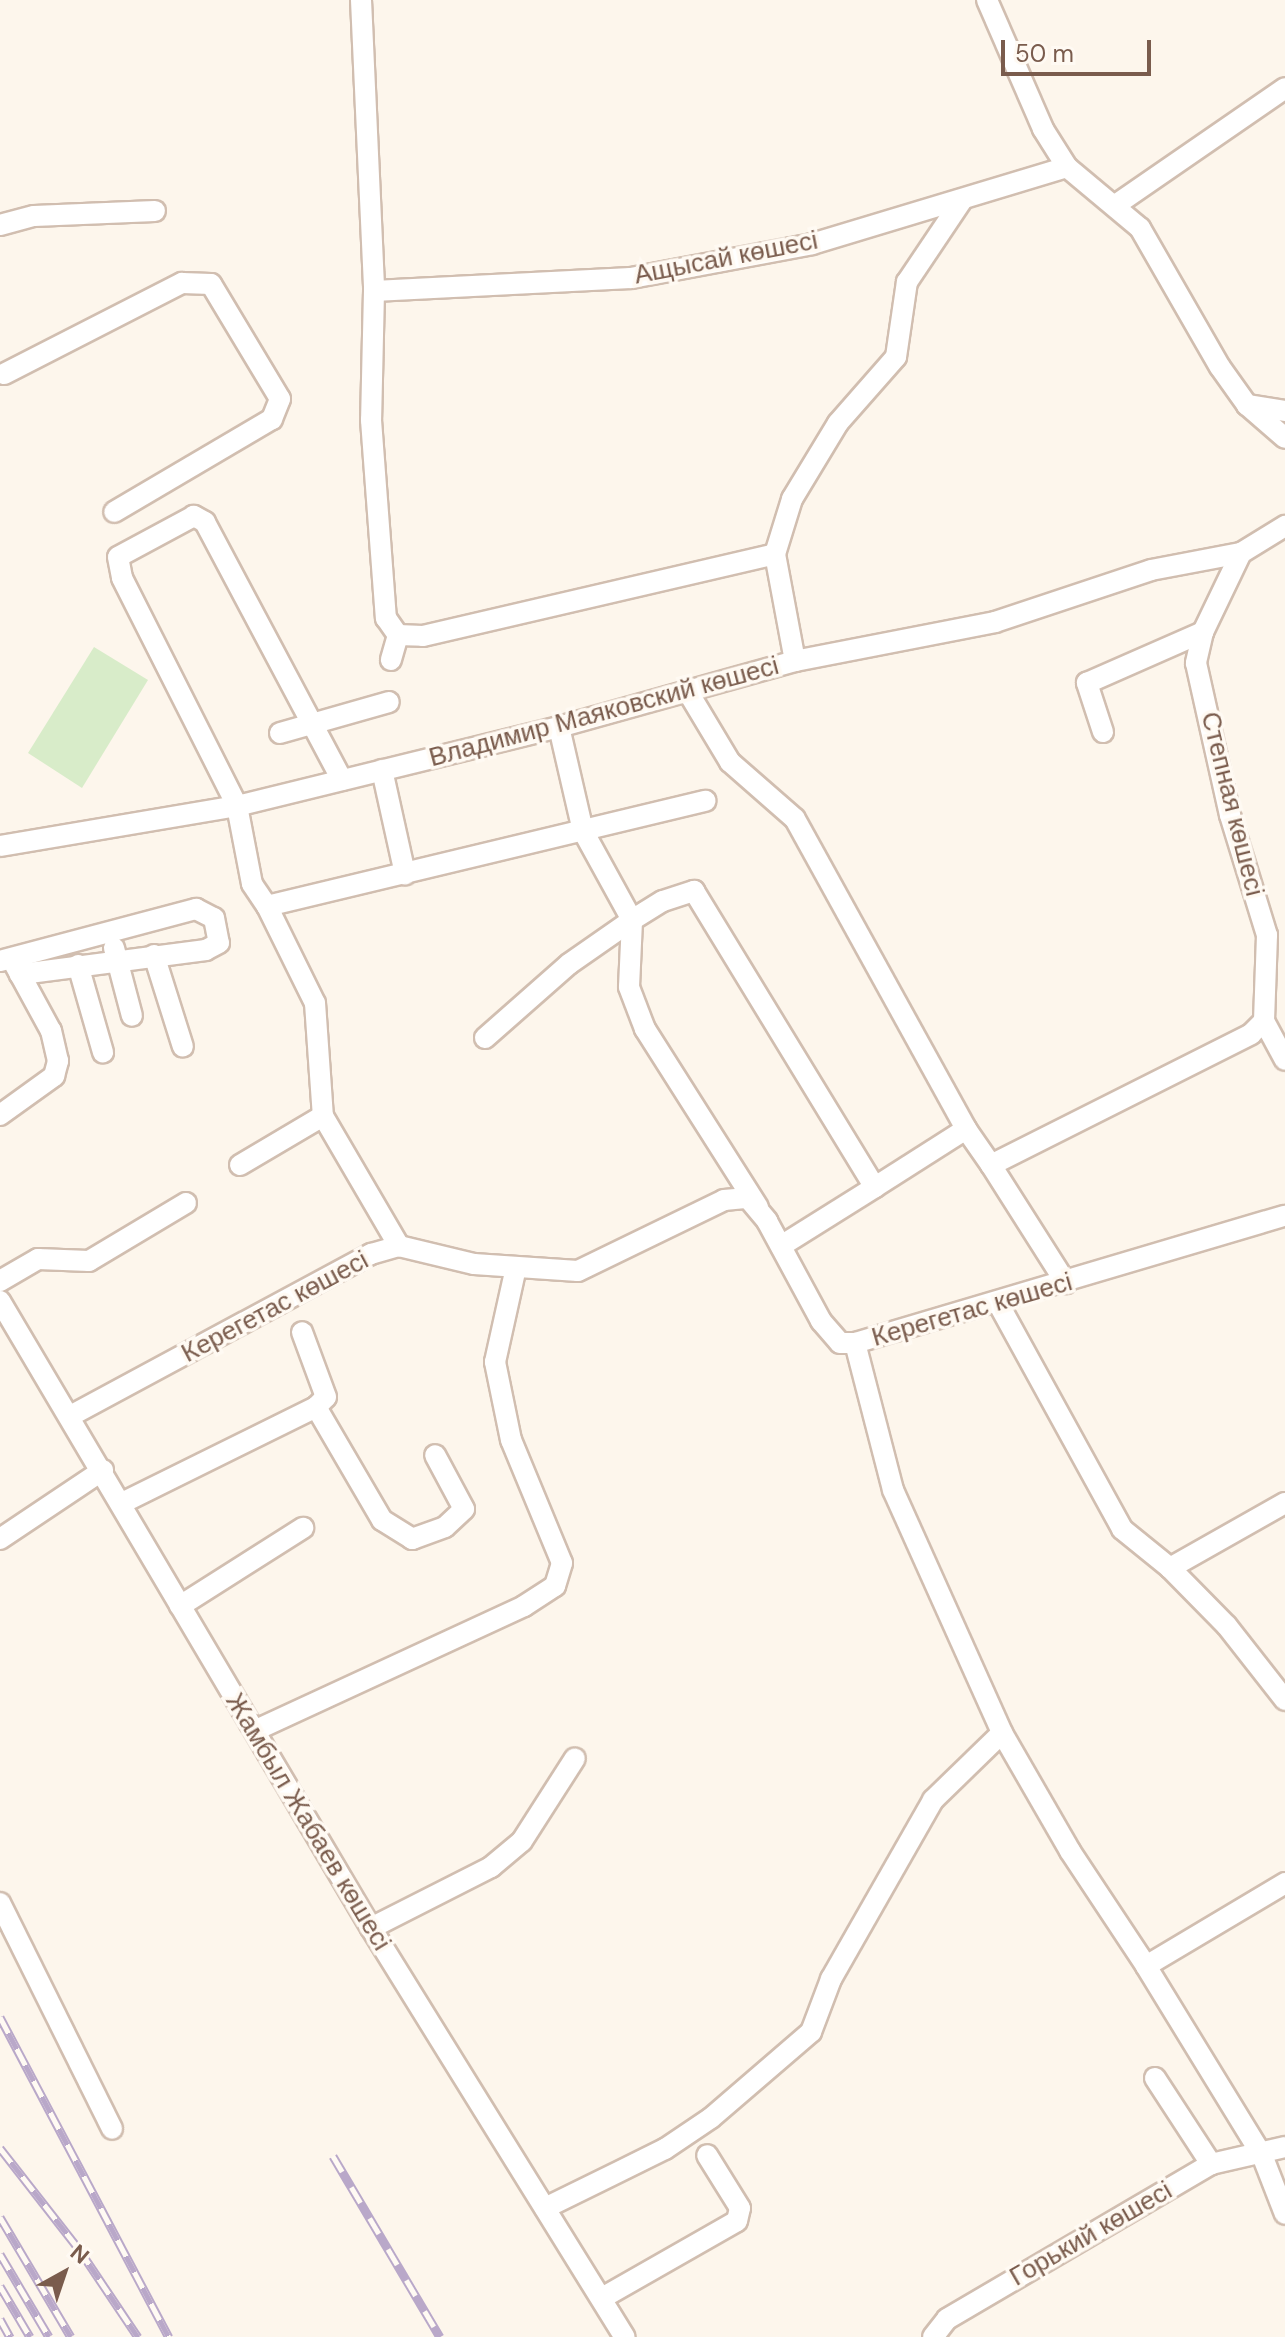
<!DOCTYPE html>
<html>
<head>
<meta charset="utf-8">
<style>
  body { margin:0 }
  #map { position:relative; width:1285px; height:2337px; overflow:hidden; background:#fdf6ec; font-family:"DM Sans",sans-serif }
  div>[style] { position:absolute }
  [style*='--x'] { left:calc(var(--x)*1px); top:calc(var(--y)*1px); width:calc(var(--w)*1px); rotate:calc(var(--a)*1deg) }
  .green>* { inset:0; background:#d8ecc9 }
  .roads { filter:drop-shadow(2px 0 #d1beb0) drop-shadow(-2px 0 #d1beb0) drop-shadow(0 2px #d1beb0) drop-shadow(0 -2px #d1beb0) }
  .minor>* { height:20px; margin:-10px; padding:0 10px; transform-origin:10px; border-radius:10px; background:#fff }
  .rail>* { height:9px; margin-top:-4.5px; transform-origin:0; background:repeating-linear-gradient(90deg,#fffaf3 0 18px,#b9a8c9 0 36px); box-sizing:border-box; border-block:2px solid #b9a8c9 }
  span { translate:-50% -50%; white-space:nowrap; text-align:center; line-height:1.15; -webkit-text-stroke:7px #fffaf3; paint-order:stroke }
  .street-label { font-size:26px; color:#7a5c4d }
  .north { position:absolute; left:24px; top:2233px; width:80px; height:80px; -webkit-text-stroke:6px #fffaf3; paint-order:stroke; rotate:40deg; font-size:22px; font-weight:700; line-height:32px; text-align:center; color:#7a5c4d }
  .north::after { content:''; display:block; margin:auto; width:28px; height:36px; background:#7a5c4d; clip-path:polygon(50% 0,100% 100%,50% 72%,0 100%) }
  .scale { position:absolute; left:1001px; top:40px; width:150px; height:36px; box-sizing:border-box; border:4px solid #7a5c4d; border-top:0; padding-left:10px; font-size:24px; line-height:28px; white-space:nowrap; color:#7a5c4d; -webkit-text-stroke:6px #fffaf3; paint-order:stroke }
</style>
</head>
<body>
<div id="map">
  <div class="green">
    <div style="clip-path:polygon(94px 647px,148px 680px,82px 788px,28px 753px)"></div>
  </div>
  <div class="roads">
    <div class="minor">
      <div style="--x:361;--y:0;--w:291;--a:87.4"></div>
      <div style="--x:374;--y:291;--w:129;--a:91.3"></div>
      <div style="--x:371;--y:420;--w:199;--a:85.7"></div>
      <div style="--x:386;--y:618;--w:21;--a:55"></div>
      <div style="--x:398;--y:635;--w:26;--a:106"></div>
      <div style="--x:987;--y:0;--w:141;--a:66.5"></div>
      <div style="--x:1043;--y:129;--w:45;--a:57.7"></div>
      <div style="--x:1067;--y:167;--w:95;--a:39.9"></div>
      <div style="--x:1140;--y:228;--w:160;--a:60.1"></div>
      <div style="--x:1220;--y:367;--w:47;--a:54.6"></div>
      <div style="--x:1247;--y:405;--w:50;--a:41"></div>
      <div style="--x:1117;--y:204;--w:204;--a:-34.6"></div>
      <div style="--x:0;--y:225;--w:35;--a:-15"></div>
      <div style="--x:34;--y:216;--w:121;--a:-2.4"></div>
      <div style="--x:374;--y:291;--w:257;--a:-2.9"></div>
      <div style="--x:631;--y:278;--w:184;--a:-10.6"></div>
      <div style="--x:812;--y:244;--w:266;--a:-16.8"></div>
      <div style="--x:4;--y:374;--w:200;--a:-27.1"></div>
      <div style="--x:182;--y:283;--w:29;--a:2"></div>
      <div style="--x:211;--y:284;--w:134;--a:59"></div>
      <div style="--x:280;--y:399;--w:22;--a:112"></div>
      <div style="--x:272;--y:419;--w:183;--a:149.5"></div>
      <div style="--x:1247;--y:405;--w:38;--a:9"></div>
      <div style="--x:1241;--y:553;--w:88;--a:115.7"></div>
      <div style="--x:1203;--y:632;--w:32;--a:103"></div>
      <div style="--x:1196;--y:663;--w:156;--a:77.4"></div>
      <div style="--x:1230;--y:815;--w:126;--a:72.9"></div>
      <div style="--x:1267;--y:935;--w:86;--a:92"></div>
      <div style="--x:1264;--y:1021;--w:44;--a:61.7"></div>
      <div style="--x:398;--y:635;--w:25;--a:2"></div>
      <div style="--x:423;--y:636;--w:361;--a:-13.1"></div>
      <div style="--x:795;--y:661;--w:204;--a:-11"></div>
      <div style="--x:995;--y:622;--w:164;--a:-18.4"></div>
      <div style="--x:1151;--y:570;--w:92;--a:-10.7"></div>
      <div style="--x:1241;--y:553;--w:52;--a:-31.5"></div>
      <div style="--x:688;--y:692;--w:82;--a:59"></div>
      <div style="--x:730;--y:762;--w:86;--a:41.2"></div>
      <div style="--x:795;--y:819;--w:354;--a:61.1"></div>
      <div style="--x:966;--y:1129;--w:44;--a:55.2"></div>
      <div style="--x:991;--y:1165;--w:291;--a:-26.7"></div>
      <div style="--x:1251;--y:1034;--w:18;--a:-45"></div>
      <div style="--x:1103;--y:732;--w:52;--a:-108.1"></div>
      <div style="--x:1087;--y:683;--w:127;--a:-23.7"></div>
      <div style="--x:280;--y:733;--w:113;--a:-15.9"></div>
      <div style="--x:382;--y:770;--w:107;--a:77.5"></div>
      <div style="--x:342;--y:780;--w:292;--a:-118"></div>
      <div style="--x:205;--y:522;--w:13;--a:-151"></div>
      <div style="--x:194;--y:516;--w:86;--a:151.7"></div>
      <div style="--x:118;--y:557;--w:21;--a:79"></div>
      <div style="--x:122;--y:578;--w:255;--a:63.2"></div>
      <div style="--x:237;--y:806;--w:79;--a:79.1"></div>
      <div style="--x:252;--y:884;--w:27;--a:56"></div>
      <div style="--x:267;--y:906;--w:451;--a:-13.5"></div>
      <div style="--x:0;--y:846;--w:240;--a:-9.6"></div>
      <div style="--x:237;--y:806;--w:332;--a:-13.8"></div>
      <div style="--x:559;--y:727;--w:245;--a:-15.6"></div>
      <div style="--x:795;--y:661;--w:109;--a:-100.6"></div>
      <div style="--x:775;--y:554;--w:58;--a:-72.8"></div>
      <div style="--x:792;--y:499;--w:89;--a:-58.8"></div>
      <div style="--x:838;--y:423;--w:88;--a:-48.7"></div>
      <div style="--x:896;--y:357;--w:76;--a:-81.7"></div>
      <div style="--x:907;--y:282;--w:99;--a:-56.1"></div>
      <div style="--x:267;--y:906;--w:108;--a:63.7"></div>
      <div style="--x:315;--y:1003;--w:113;--a:86"></div>
      <div style="--x:323;--y:1116;--w:151;--a:59.7"></div>
      <div style="--x:114;--y:948;--w:70;--a:75.2"></div>
      <div style="--x:154;--y:955;--w:96;--a:72.5"></div>
      <div style="--x:0;--y:961;--w:203;--a:-14.9"></div>
      <div style="--x:196;--y:909;--w:20;--a:27"></div>
      <div style="--x:214;--y:918;--w:25;--a:79"></div>
      <div style="--x:219;--y:943;--w:15;--a:152"></div>
      <div style="--x:206;--y:950;--w:188;--a:172.6"></div>
      <div style="--x:78;--y:965;--w:91;--a:74"></div>
      <div style="--x:485;--y:1038;--w:112;--a:-41.4"></div>
      <div style="--x:569;--y:964;--w:77;--a:-34.9"></div>
      <div style="--x:632;--y:920;--w:102;--a:-118.8"></div>
      <div style="--x:583;--y:831;--w:107;--a:-103"></div>
      <div style="--x:0;--y:1115;--w:67;--a:-35.8"></div>
      <div style="--x:54;--y:1076;--w:16;--a:-75"></div>
      <div style="--x:58;--y:1061;--w:31;--a:-103"></div>
      <div style="--x:51;--y:1031;--w:75;--a:-118.6"></div>
      <div style="--x:240;--y:1165;--w:96;--a:-30.6"></div>
      <div style="--x:991;--y:1165;--w:140;--a:57.6"></div>
      <div style="--x:758;--y:1207;--w:211;--a:-122.4"></div>
      <div style="--x:645;--y:1029;--w:45;--a:-110.9"></div>
      <div style="--x:629;--y:987;--w:67;--a:-87.4"></div>
      <div style="--x:632;--y:920;--w:36;--a:-32"></div>
      <div style="--x:663;--y:901;--w:33;--a:-18"></div>
      <div style="--x:694;--y:891;--w:347;--a:58.6"></div>
      <div style="--x:875;--y:1187;--w:108;--a:-32.5"></div>
      <div style="--x:781;--y:1246;--w:111;--a:-32.1"></div>
      <div style="--x:0;--y:1281;--w:44;--a:-30.1"></div>
      <div style="--x:38;--y:1259;--w:51;--a:2.2"></div>
      <div style="--x:89;--y:1261;--w:113;--a:-30.9"></div>
      <div style="--x:0;--y:1301;--w:729;--a:59.39"></div>
      <div style="--x:371;--y:1928;--w:481;--a:58.2"></div>
      <div style="--x:998;--y:1303;--w:258;--a:61.2"></div>
      <div style="--x:1122;--y:1529;--w:62;--a:39.1"></div>
      <div style="--x:1170;--y:1568;--w:81;--a:45.5"></div>
      <div style="--x:1227;--y:1626;--w:94;--a:51.9"></div>
      <div style="--x:855;--y:1343;--w:152;--a:75.5"></div>
      <div style="--x:893;--y:1490;--w:266;--a:65.8"></div>
      <div style="--x:1002;--y:1733;--w:136;--a:60"></div>
      <div style="--x:1070;--y:1851;--w:138;--a:56.5"></div>
      <div style="--x:1146;--y:1966;--w:162;--a:-30.8"></div>
      <div style="--x:316;--y:1407;--w:131;--a:59.7"></div>
      <div style="--x:382;--y:1520;--w:36;--a:32"></div>
      <div style="--x:412;--y:1539;--w:35;--a:-20"></div>
      <div style="--x:445;--y:1527;--w:26;--a:-43"></div>
      <div style="--x:464;--y:1509;--w:61;--a:-118.2"></div>
      <div style="--x:72;--y:1415;--w:340;--a:-28.3"></div>
      <div style="--x:371;--y:1254;--w:29;--a:-16"></div>
      <div style="--x:399;--y:1246;--w:77;--a:13.5"></div>
      <div style="--x:474;--y:1264;--w:104;--a:3.9"></div>
      <div style="--x:578;--y:1271;--w:162;--a:-25.9"></div>
      <div style="--x:724;--y:1200;--w:24;--a:-5"></div>
      <div style="--x:748;--y:1198;--w:30;--a:50"></div>
      <div style="--x:767;--y:1221;--w:114;--a:61.6"></div>
      <div style="--x:821;--y:1321;--w:29;--a:49"></div>
      <div style="--x:840;--y:1343;--w:15;--a:0"></div>
      <div style="--x:855;--y:1343;--w:448;--a:-16.5"></div>
      <div style="--x:122;--y:1503;--w:216;--a:-26.3"></div>
      <div style="--x:316;--y:1407;--w:14;--a:-45"></div>
      <div style="--x:326;--y:1397;--w:69;--a:-110.3"></div>
      <div style="--x:0;--y:1539;--w:124;--a:-33.8"></div>
      <div style="--x:1170;--y:1568;--w:132;--a:-29.5"></div>
      <div style="--x:180;--y:1606;--w:146;--a:-32.4"></div>
      <div style="--x:256;--y:1730;--w:295;--a:-24.8"></div>
      <div style="--x:524;--y:1606;--w:37;--a:-33"></div>
      <div style="--x:555;--y:1586;--w:24;--a:-73"></div>
      <div style="--x:562;--y:1563;--w:133;--a:-112.5"></div>
      <div style="--x:511;--y:1440;--w:80;--a:-101.6"></div>
      <div style="--x:495;--y:1362;--w:97;--a:-77.5"></div>
      <div style="--x:0;--y:1903;--w:252;--a:63.6"></div>
      <div style="--x:371;--y:1928;--w:135;--a:-26.9"></div>
      <div style="--x:491;--y:1867;--w:40;--a:-40"></div>
      <div style="--x:522;--y:1841;--w:98;--a:-57.4"></div>
      <div style="--x:1146;--y:1966;--w:222;--a:58.5"></div>
      <div style="--x:1262;--y:2155;--w:63;--a:68.7"></div>
      <div style="--x:1155;--y:2078;--w:103;--a:56.9"></div>
      <div style="--x:545;--y:2208;--w:134;--a:-26.2"></div>
      <div style="--x:665;--y:2149;--w:55;--a:-34"></div>
      <div style="--x:711;--y:2118;--w:132;--a:-40.7"></div>
      <div style="--x:811;--y:2032;--w:57;--a:-69.3"></div>
      <div style="--x:831;--y:1979;--w:206;--a:-60.3"></div>
      <div style="--x:933;--y:1800;--w:96;--a:-44.2"></div>
      <div style="--x:602;--y:2298;--w:155;--a:-29.7"></div>
      <div style="--x:737;--y:2221;--w:13;--a:-77"></div>
      <div style="--x:740;--y:2208;--w:62;--a:-121.9"></div>
      <div style="--x:933;--y:2337;--w:23;--a:-52"></div>
      <div style="--x:947;--y:2319;--w:306;--a:-30.4"></div>
      <div style="--x:1211;--y:2164;--w:76;--a:-12.9"></div>
    </div>
  </div>
  <div class="rail">
    <div style="--x:0;--y:2017;--w:362;--a:62.2"></div>
    <div style="--x:0;--y:2148;--w:128;--a:52"></div>
    <div style="--x:79;--y:2249;--w:106;--a:56.2"></div>
    <div style="--x:333;--y:2156;--w:210;--a:59.4"></div>
    <div style="--x:0;--y:2217;--w:139;--a:59.4"></div>
    <div style="--x:0;--y:2254;--w:96;--a:59.4"></div>
    <div style="--x:0;--y:2286;--w:59;--a:59.5"></div>
    <div style="--x:0;--y:2319;--w:21;--a:61"></div>
  </div>
  <div class="street-label">
    <span style="left:726px;top:258px;rotate:-11deg">Ащысай көшесі</span>
    <span style="left:604px;top:712px;rotate:-15deg">Владимир Маяковский көшесі</span>
    <span style="left:1232px;top:804px;rotate:76deg">Степная көшесі</span>
    <span style="left:275px;top:1307px;rotate:-28deg">Керегетас көшесі</span>
    <span style="left:972px;top:1310px;rotate:-16deg">Керегетас көшесі</span>
    <span style="left:308px;top:1822px;rotate:59deg">Жамбыл Жабаев көшесі</span>
    <span style="left:1091px;top:2234px;rotate:-30deg">Горький көшесі</span>
  </div>
  <div class="north">N</div>
  <div class="scale">50 m</div>
</div>
</body>
</html>
